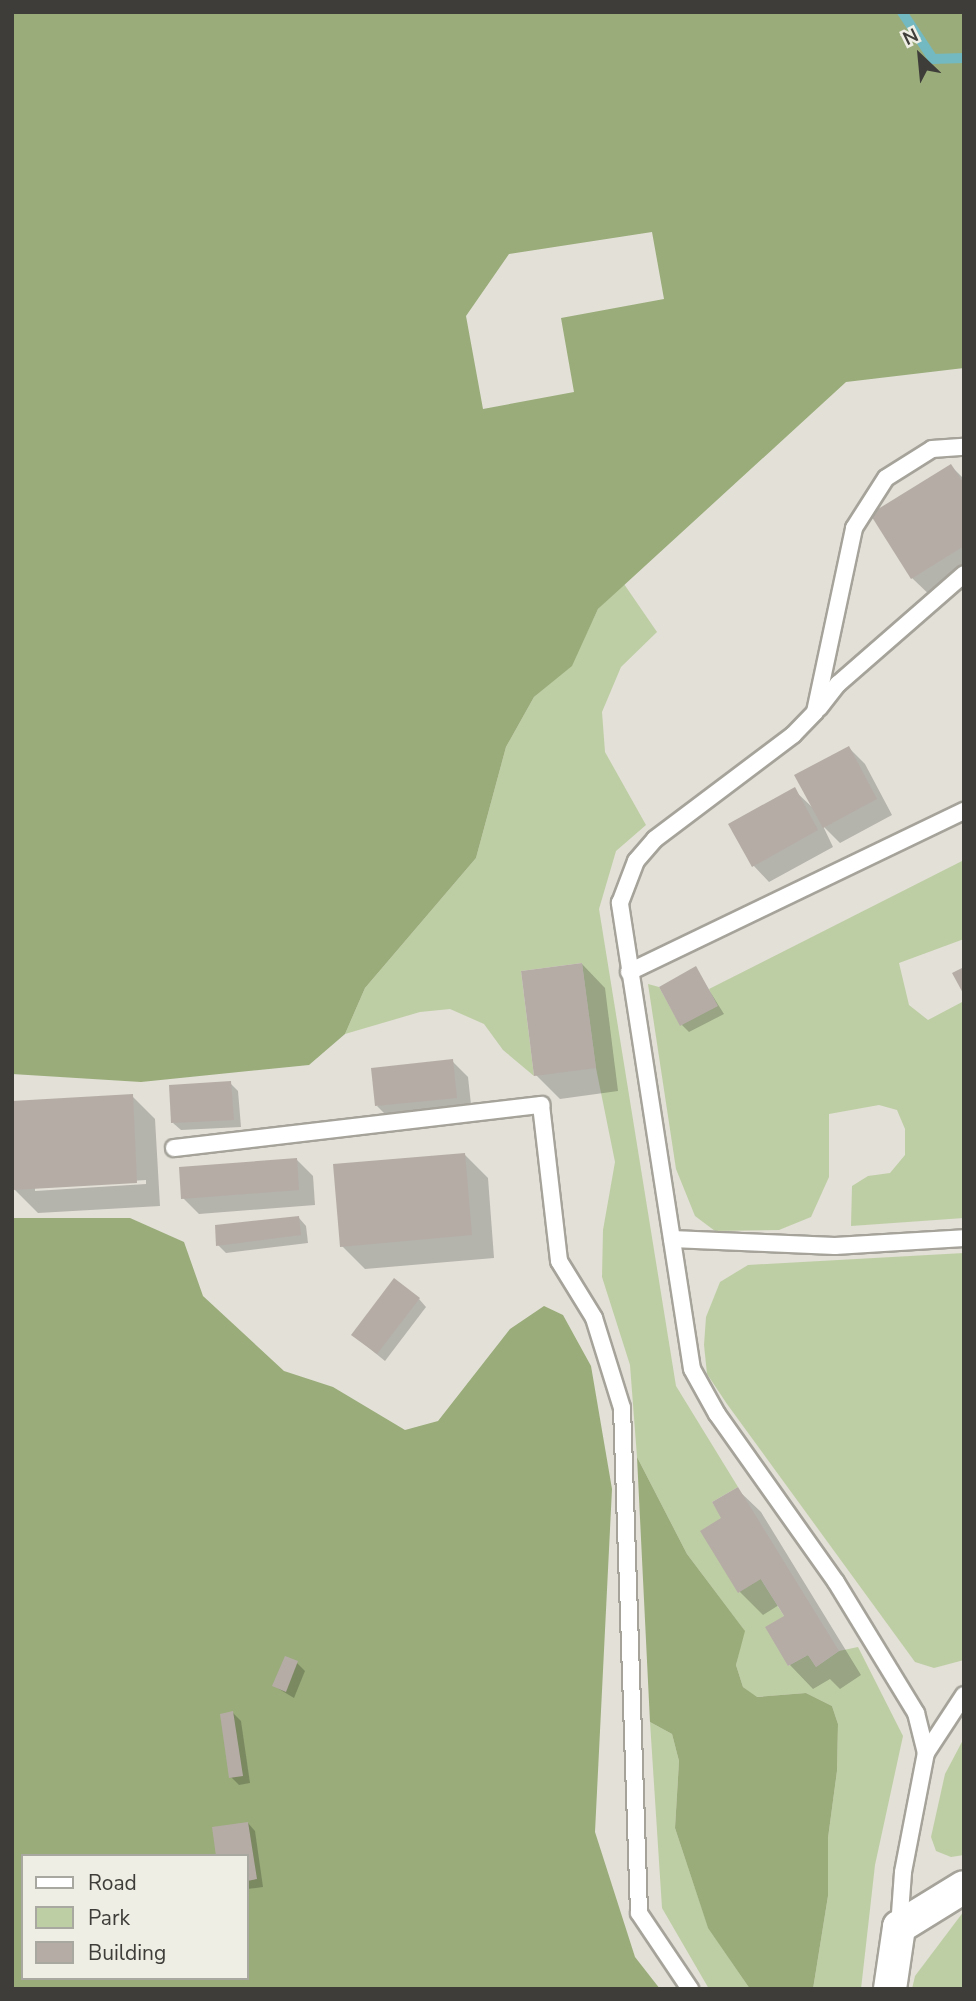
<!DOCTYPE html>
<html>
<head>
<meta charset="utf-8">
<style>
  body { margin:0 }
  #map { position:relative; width:976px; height:2001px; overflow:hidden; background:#e2e0d7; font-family:"Nunito Sans",sans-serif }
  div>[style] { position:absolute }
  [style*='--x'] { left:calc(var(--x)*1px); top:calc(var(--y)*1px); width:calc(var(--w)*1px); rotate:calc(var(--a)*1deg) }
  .green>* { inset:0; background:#becea4 }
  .forest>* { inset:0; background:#9aac7a }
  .shadow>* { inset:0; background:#0003 }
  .stream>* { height:10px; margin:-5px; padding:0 5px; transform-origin:5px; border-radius:5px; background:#73b9c1 }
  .building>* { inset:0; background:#b5aca6 }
  .roads { filter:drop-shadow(2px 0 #a5a39a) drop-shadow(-2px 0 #a5a39a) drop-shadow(0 2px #a5a39a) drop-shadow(0 -2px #a5a39a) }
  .lane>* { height:16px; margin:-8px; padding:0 8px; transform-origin:8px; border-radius:8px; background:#fff }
  .street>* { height:32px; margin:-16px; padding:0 16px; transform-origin:16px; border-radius:16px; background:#fff }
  span { translate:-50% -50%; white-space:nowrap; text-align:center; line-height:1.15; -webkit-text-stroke:5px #efeee4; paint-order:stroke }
  .frame { position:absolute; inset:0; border:14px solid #3e3d39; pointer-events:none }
  .legend { position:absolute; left:21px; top:1854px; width:228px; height:126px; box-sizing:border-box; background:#efeee4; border:2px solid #a8a7a0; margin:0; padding:9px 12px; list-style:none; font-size:21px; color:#3e3d39 }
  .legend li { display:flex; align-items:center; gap:14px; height:35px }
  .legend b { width:35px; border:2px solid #a8a7a0 }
  .north { position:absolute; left:885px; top:21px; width:70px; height:70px; -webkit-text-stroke:5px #efeee4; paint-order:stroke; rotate:334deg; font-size:19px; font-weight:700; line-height:28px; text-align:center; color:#3e3d39 }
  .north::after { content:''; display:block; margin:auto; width:24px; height:32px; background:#3e3d39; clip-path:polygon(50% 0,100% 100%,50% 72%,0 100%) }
</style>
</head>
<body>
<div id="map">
  <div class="green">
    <div style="clip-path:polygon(624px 584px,657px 632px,621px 667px,602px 712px,605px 752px,646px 825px,616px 851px,599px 909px,676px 1386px,738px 1487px,712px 1502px,784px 1616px,788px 1666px,808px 1655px,816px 1667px,839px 1651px,858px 1647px,903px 1736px,875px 1865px,861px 1989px,813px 1989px,828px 1896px,828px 1838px,837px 1771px,838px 1724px,832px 1706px,806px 1693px,756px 1697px,743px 1687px,736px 1665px,744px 1630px,687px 1554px,637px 1457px,630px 1365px,602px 1277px,603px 1230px,615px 1162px,596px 1068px,582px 963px,521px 971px,534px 1076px,503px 1050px,484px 1024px,450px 1009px,420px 1012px,345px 1034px,365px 988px,476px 858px,506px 747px,534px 697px,571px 666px,598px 609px)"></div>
    <div style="clip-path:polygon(964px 860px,964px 939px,899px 963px,909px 1005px,928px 1020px,964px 1001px,964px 1218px,851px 1226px,852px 1186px,868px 1176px,890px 1173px,905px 1155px,905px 1129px,897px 1110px,879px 1105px,829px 1114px,829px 1177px,811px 1217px,779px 1230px,715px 1231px,695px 1216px,676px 1169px,648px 984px,659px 987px,680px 1025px,717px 1006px,709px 989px)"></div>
    <div style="clip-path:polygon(964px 1253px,964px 1660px,934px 1668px,915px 1662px,727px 1404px,707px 1374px,704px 1345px,706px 1317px,720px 1282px,748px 1265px)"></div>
    <div style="clip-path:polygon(650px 1722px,672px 1734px,679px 1761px,675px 1828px,708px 1927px,750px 1989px,709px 1989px,662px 1908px)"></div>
    <div style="clip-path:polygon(964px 1738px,964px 1855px,951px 1857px,936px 1851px,931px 1837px,945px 1774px)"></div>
    <div style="clip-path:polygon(964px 1911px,964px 1989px,912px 1989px,915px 1976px)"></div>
  </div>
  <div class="forest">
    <div style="clip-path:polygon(evenodd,12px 12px,964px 12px,964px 368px,846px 382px,598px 609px,572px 666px,534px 697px,506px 747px,476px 858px,365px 988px,345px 1034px,309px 1065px,141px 1082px,12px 1074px,12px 12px,652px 232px,664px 299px,561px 318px,574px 392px,483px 409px,466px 316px,509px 254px,652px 232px)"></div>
    <div style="clip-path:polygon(evenodd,12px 1218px,130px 1218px,184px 1242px,203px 1296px,284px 1371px,333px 1387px,405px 1430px,438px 1421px,510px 1329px,544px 1306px,563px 1315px,591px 1366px,612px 1489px,595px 1832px,635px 1957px,660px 1989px,12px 1989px,12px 1218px,23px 1856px,247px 1856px,247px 1978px,23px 1978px,23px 1856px)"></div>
    <div style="clip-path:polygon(637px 1457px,687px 1554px,745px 1631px,736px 1665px,743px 1687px,757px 1697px,806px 1693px,832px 1706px,838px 1724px,837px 1771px,828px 1838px,828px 1896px,813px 1989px,750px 1989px,708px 1928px,675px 1828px,679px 1761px,672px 1734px,650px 1722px)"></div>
  </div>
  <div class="shadow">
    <div style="clip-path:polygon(951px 466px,964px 479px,964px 584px,936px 601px,912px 578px)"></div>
    <div style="clip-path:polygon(849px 748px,865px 764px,892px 815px,840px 843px,823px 826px,833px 847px,769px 882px,753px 865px,794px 790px,813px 808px)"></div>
    <div style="clip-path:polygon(582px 964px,605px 988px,618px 1091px,560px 1099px,536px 1075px)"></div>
    <div style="clip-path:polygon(696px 969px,724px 1014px,689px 1032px,682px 1025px)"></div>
    <div style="clip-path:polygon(452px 1061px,468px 1077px,472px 1114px,393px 1122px,377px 1106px)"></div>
    <div style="clip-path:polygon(230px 1083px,238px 1091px,241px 1127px,181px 1130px,173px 1123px)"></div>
    <div style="clip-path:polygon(evenodd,132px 1096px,155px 1119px,160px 1206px,38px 1213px,15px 1190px,12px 1103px,132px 1096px,146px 1180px,146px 1184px,35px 1191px,35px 1187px,146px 1180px)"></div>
    <div style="clip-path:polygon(464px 1154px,488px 1178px,494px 1258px,365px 1269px,342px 1246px)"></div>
    <div style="clip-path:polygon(297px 1160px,313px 1176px,315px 1205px,199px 1214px,183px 1198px)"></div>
    <div style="clip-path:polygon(299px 1218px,306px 1226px,308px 1243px,226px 1253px,218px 1245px)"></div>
    <div style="clip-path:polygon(419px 1299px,426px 1307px,385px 1361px,353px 1335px)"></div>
    <div style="clip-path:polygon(737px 1489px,761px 1512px,861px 1675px,840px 1689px,830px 1679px,813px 1689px,790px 1665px,787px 1617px,779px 1605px,763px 1615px,740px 1592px,724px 1519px)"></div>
    <div style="clip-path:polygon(297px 1663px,305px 1671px,294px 1698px,274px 1686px)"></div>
    <div style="clip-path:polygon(233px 1713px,241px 1721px,250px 1783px,239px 1785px,231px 1777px)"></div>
    <div style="clip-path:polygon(248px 1823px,255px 1831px,263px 1887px,247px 1889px)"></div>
  </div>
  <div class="stream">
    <div style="--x:902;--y:12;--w:56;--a:56.6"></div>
    <div style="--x:933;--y:59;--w:31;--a:-2"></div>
  </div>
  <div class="building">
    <div style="clip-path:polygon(951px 464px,964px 484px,964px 546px,911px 579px,870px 514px)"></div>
    <div style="clip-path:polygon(849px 746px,877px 799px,823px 828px,794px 775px)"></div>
    <div style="clip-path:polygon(795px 787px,818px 830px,752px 867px,728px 824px)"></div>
    <div style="clip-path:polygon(582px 963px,596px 1068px,534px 1076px,521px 971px)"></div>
    <div style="clip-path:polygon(696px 966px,718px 1006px,680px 1026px,659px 987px)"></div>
    <div style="clip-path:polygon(964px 967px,964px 995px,952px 973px)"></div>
    <div style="clip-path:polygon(453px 1059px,457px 1098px,375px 1106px,371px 1068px)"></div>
    <div style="clip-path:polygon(231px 1081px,234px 1120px,171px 1123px,169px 1085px)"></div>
    <div style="clip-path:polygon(133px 1094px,137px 1183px,13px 1190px,12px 1101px)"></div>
    <div style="clip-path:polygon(465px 1153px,472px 1235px,340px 1247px,333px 1164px)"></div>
    <div style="clip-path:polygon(297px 1158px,299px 1190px,181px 1199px,179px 1167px)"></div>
    <div style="clip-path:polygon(299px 1216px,301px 1235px,216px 1246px,215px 1225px)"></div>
    <div style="clip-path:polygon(394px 1278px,420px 1298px,377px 1354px,351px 1335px)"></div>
    <div style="clip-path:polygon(738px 1487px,839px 1651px,816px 1667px,808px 1655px,788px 1666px,765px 1627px,784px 1616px,761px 1579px,738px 1593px,700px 1531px,721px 1518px,712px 1502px)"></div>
    <div style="clip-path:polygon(285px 1656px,298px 1661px,286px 1692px,272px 1686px)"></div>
    <div style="clip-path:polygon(233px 1711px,243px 1776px,229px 1778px,220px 1714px)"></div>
    <div style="clip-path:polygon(248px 1822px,257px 1879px,247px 1881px,247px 1856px,216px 1856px,212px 1827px)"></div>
  </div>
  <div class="roads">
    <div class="lane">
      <div style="--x:819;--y:708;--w:31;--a:-52"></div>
      <div style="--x:838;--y:684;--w:167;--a:-41.1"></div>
      <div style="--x:629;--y:972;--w:372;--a:-25.7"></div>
      <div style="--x:174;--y:1148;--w:370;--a:-6.7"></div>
      <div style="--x:541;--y:1105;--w:157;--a:83.4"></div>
      <div style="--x:559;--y:1261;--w:67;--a:58.4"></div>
      <div style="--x:594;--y:1318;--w:94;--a:72.7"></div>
      <div style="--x:622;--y:1408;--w:505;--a:88.07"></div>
      <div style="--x:639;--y:1913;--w:92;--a:56.1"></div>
      <div style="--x:672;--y:1239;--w:163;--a:2.5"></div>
      <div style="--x:835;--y:1246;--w:129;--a:-3.5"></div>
      <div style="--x:926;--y:1753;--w:69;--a:-56.8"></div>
      <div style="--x:899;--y:1927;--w:55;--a:-85.8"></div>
      <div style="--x:903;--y:1872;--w:121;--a:-79.1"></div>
      <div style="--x:926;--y:1753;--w:41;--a:-104"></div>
      <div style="--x:916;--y:1713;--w:153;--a:-121.4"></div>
      <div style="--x:836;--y:1582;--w:206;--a:-125.3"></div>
      <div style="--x:717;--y:1414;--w:51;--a:-119.1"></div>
      <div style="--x:692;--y:1369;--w:472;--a:-98.8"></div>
      <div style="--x:620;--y:903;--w:45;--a:-69.1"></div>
      <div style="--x:636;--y:861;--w:29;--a:-49"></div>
      <div style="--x:655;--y:839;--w:173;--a:-37"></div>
      <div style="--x:793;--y:735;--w:32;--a:-46"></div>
      <div style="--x:815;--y:712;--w:188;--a:-78"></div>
      <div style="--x:854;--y:528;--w:59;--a:-57.4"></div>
      <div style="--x:886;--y:478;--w:54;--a:-32.2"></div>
      <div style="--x:932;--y:449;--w:32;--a:-4"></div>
    </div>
    <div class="street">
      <div style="--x:890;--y:1989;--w:63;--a:-81.7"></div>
      <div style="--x:899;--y:1927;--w:76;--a:-31.6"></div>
    </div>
  </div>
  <div class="frame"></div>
  <ul class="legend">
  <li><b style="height:9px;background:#fff"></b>Road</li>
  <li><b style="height:19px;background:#becea4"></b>Park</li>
  <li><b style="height:19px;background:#b5aca6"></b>Building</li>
  </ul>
  <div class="north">N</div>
</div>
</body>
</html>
